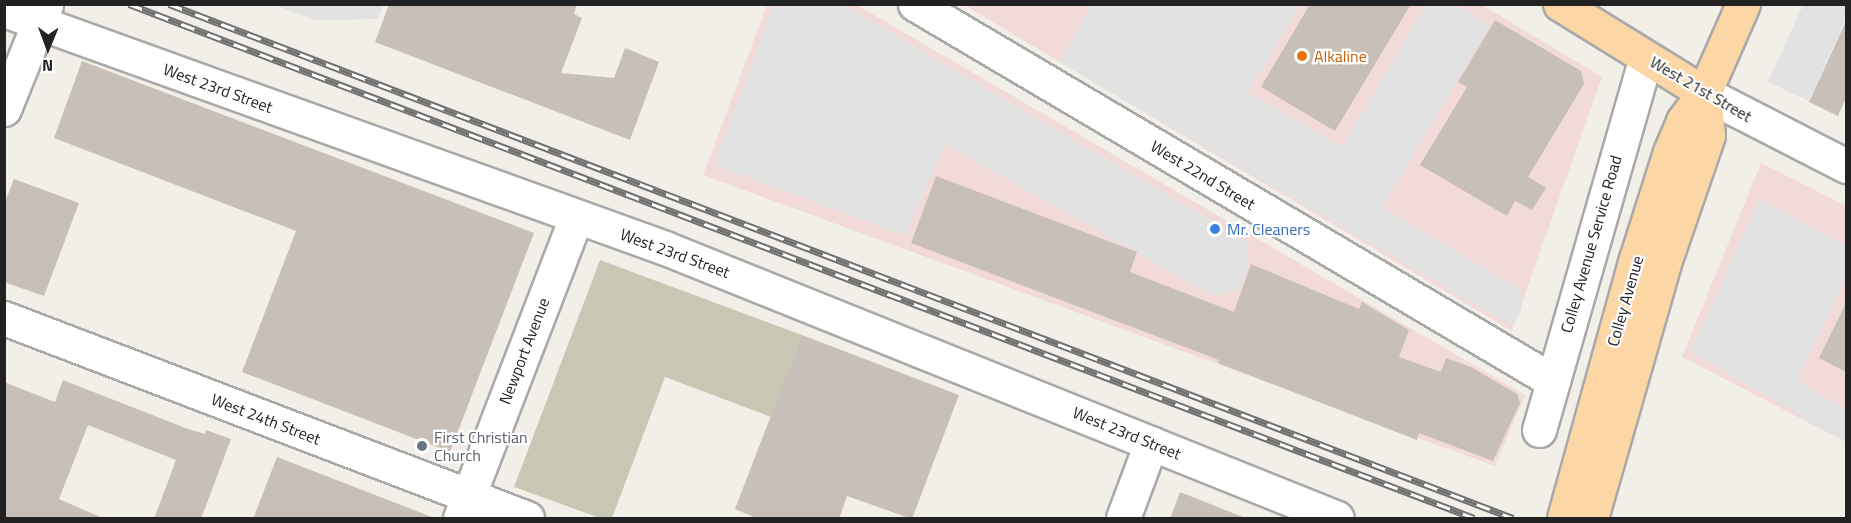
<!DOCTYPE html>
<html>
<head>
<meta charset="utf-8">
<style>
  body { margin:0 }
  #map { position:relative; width:1851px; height:523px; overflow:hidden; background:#f2efe9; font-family:"Titillium Web",sans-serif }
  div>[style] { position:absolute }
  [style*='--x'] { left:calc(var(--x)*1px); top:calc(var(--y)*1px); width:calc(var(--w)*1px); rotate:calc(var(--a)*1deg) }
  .commercial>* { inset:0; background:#f2dad9 }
  .construction>* { inset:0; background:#c7c7b4 }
  .parking>* { inset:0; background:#e2e2e2 }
  .building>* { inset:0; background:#c7bfb8 }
  .roads { filter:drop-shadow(2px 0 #a9a9a9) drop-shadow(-2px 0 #a9a9a9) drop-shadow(0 2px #a9a9a9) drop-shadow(0 -2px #a9a9a9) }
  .minor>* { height:33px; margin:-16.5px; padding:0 16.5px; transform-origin:16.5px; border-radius:16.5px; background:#fff }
  .major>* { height:33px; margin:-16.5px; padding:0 16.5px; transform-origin:16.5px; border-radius:16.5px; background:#fcd6a4 }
  .rail>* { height:7px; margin-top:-3.5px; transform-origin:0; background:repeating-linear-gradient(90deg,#fff 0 14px,#707070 0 28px); box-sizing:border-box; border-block:2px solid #707070 }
  .dots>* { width:16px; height:16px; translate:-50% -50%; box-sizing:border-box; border:3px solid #fff; border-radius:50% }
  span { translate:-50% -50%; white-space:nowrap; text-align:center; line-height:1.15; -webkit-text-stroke:4.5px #fff; paint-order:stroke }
  .food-label { font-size:16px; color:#c56008 }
  .left { translate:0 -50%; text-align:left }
  .street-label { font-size:16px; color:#222 }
  .shop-label { font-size:16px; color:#366cbe }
  .worship-label { font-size:16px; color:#5b616d }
  .frame { position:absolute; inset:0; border:6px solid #222; pointer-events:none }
  .north { position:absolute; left:18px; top:18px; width:60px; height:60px; -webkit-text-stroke:4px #fff; paint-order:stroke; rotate:181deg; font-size:16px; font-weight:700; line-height:24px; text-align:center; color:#222 }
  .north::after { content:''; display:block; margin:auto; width:21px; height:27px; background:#222; clip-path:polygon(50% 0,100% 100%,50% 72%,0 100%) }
</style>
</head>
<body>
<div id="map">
  <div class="commercial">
    <div style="clip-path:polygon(767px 5px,857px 5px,1525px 395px,1495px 466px,703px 175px)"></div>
    <div style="clip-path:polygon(964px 5px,1482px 5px,1602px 77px,1512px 331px)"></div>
    <div style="clip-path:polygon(1761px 163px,1846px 206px,1846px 442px,1682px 357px)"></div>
  </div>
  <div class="construction">
    <div style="clip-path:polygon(600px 260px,802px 335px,771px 417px,665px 377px,612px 518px,600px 518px,514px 487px)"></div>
  </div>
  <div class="parking">
    <div style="clip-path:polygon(1093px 4px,1300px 5px,1248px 92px,1342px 147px,1426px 5px,1456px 5px,1490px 25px,1382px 208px,1520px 289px,1522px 308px,1512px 326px,1059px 62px)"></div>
    <div style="clip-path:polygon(274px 5px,383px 4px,383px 5px,378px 19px,316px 20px)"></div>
    <div style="clip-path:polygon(774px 5px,843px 5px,1246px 241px,1249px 266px,1239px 290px,1213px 296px,945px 144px,905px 236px,714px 165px)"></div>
    <div style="clip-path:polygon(1803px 5px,1846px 5px,1846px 18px,1809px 101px,1768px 82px)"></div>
    <div style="clip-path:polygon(1759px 199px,1846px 246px,1846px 277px,1797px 380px,1846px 410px,1846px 442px,1691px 352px)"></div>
  </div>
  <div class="building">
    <div style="clip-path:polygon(389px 4px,577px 4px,574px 14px,582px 18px,561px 73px,614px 78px,625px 48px,659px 62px,630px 140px,375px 42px)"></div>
    <div style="clip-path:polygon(1310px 4px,1411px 4px,1335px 131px,1261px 87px)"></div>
    <div style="clip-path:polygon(1495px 20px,1581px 71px,1584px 84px,1528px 177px,1546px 188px,1532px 210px,1515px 201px,1507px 216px,1420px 165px,1467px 87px,1458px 82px)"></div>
    <div style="clip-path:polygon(1846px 21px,1846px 98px,1838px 116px,1809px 102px)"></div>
    <div style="clip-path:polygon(82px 61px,534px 233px,450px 452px,242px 372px,296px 231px,54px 138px)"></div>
    <div style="clip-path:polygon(936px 176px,1137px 252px,1130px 272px,1234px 312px,1251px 264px,1359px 309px,1362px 302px,1409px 330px,1399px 357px,1441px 372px,1446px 358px,1471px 367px,1517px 394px,1520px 403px,1493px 461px,1419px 433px,1417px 440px,1218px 363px,1219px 360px,911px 243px)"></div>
    <div style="clip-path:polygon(14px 179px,79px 203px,44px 296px,4px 282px,4px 205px)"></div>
    <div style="clip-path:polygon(1846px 303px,1846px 372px,1819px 358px)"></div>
    <div style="clip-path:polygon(802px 335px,959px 395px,912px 519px,847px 496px,839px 519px,758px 519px,735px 509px)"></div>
    <div style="clip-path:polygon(63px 380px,188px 429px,205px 434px,206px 430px,231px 439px,201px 519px,154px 519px,176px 460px,88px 425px,59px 499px,105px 519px,4px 519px,4px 382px,55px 402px)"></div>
    <div style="clip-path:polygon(277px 457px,432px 517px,432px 519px,253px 519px)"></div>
    <div style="clip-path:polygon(1180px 492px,1243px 517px,1243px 519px,1170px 519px)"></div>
  </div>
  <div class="roads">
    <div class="minor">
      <div style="--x:915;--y:4;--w:741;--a:30.58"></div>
      <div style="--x:4;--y:10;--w:703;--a:19.8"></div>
      <div style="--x:665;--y:248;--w:724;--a:21.89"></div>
      <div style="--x:1704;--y:93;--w:160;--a:27.2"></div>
      <div style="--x:4;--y:109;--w:112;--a:-68"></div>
      <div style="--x:4;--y:318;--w:560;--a:20.93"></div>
      <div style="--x:1539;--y:430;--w:387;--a:-74"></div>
      <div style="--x:460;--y:518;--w:323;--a:-68.9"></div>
      <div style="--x:1123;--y:518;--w:80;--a:-69.5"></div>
    </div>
    <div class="major">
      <div style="--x:1560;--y:4;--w:169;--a:31.7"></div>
      <div style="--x:1564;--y:518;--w:269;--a:-74.5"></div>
      <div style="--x:1636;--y:259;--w:112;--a:-72.4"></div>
      <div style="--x:1670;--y:152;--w:34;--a:-67"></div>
      <div style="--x:1683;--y:121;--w:35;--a:-53"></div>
      <div style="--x:1704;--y:93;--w:97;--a:-66.3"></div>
      <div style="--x:1591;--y:518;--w:265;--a:-74"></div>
      <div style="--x:1664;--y:263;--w:135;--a:-71"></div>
      <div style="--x:1708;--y:135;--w:42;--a:-95.4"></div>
    </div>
  </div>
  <div class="rail">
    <div style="--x:129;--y:4;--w:1440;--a:20.91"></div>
    <div style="--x:169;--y:4;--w:1439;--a:20.93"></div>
  </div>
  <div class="dots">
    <div style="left:1302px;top:56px;background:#e8710a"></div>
    <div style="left:1215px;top:229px;background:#3f7fe0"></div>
    <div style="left:422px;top:446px;background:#6b7280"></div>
  </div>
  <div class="food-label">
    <span class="left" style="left:1314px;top:56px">Alkaline</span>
  </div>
  <div class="street-label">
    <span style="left:218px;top:88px;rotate:20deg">West 23rd Street</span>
    <span style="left:1701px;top:89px;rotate:30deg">West 21st Street</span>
    <span style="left:1203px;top:175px;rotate:31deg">West 22nd Street</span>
    <span style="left:1591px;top:244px;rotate:-74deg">Colley Avenue Service Road</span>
    <span style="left:675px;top:253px;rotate:20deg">West 23rd Street</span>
    <span style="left:1625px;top:301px;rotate:-74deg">Colley Avenue</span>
    <span style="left:524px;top:351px;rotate:-69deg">Newport Avenue</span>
    <span style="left:266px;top:419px;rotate:21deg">West 24th Street</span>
    <span style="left:1127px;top:433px;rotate:22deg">West 23rd Street</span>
  </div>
  <div class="shop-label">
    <span class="left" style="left:1227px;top:229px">Mr. Cleaners</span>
  </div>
  <div class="worship-label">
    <span class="left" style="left:434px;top:446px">First Christian<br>Church</span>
  </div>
  <div class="frame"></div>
  <div class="north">N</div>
</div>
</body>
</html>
